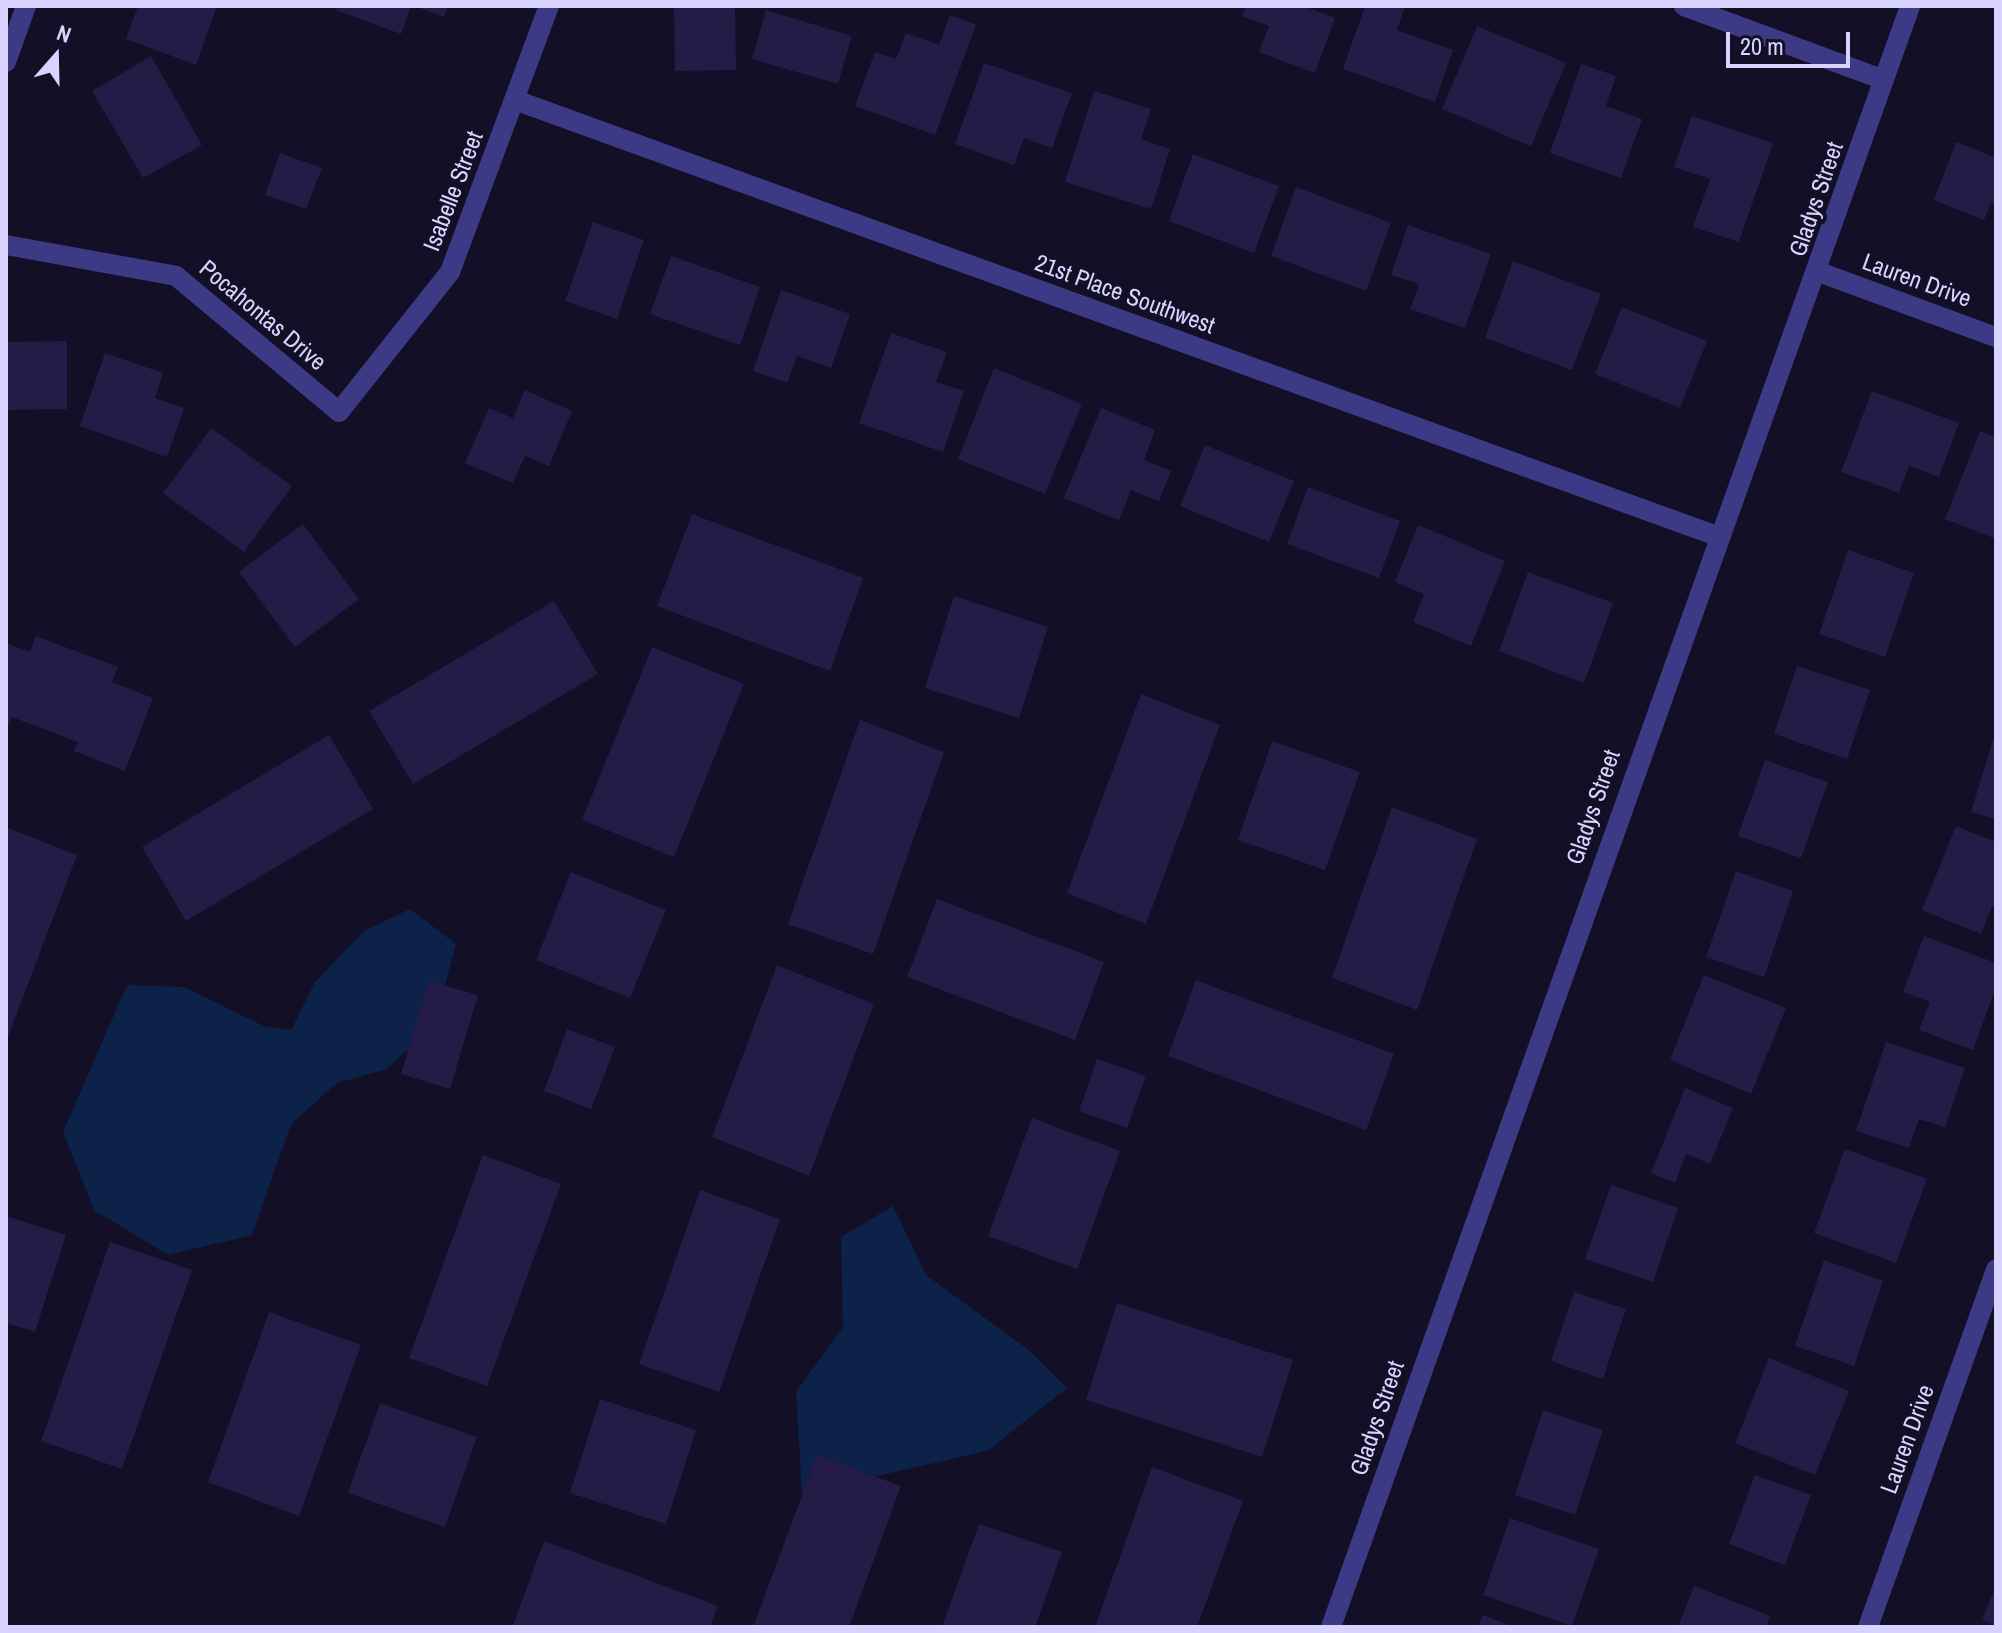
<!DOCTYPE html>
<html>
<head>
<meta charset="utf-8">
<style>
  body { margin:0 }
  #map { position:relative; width:2002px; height:1633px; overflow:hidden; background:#130f26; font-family:"Archivo Narrow",sans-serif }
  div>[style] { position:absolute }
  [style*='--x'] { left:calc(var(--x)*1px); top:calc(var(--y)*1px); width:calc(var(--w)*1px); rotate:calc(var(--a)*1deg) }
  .water>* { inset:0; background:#0c2248 }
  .building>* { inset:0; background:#241b47 }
  .minor>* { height:20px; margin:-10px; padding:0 10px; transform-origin:10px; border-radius:10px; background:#3d3a85 }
  .tertiary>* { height:20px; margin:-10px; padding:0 10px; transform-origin:10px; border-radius:10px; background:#3d3a85 }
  span { translate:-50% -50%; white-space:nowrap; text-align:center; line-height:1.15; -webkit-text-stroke:8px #130f26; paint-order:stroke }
  .street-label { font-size:24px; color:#d9d4ff }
  .frame { position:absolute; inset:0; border:8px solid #d9d4ff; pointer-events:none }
  .north { position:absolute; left:16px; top:16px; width:80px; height:80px; -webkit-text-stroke:6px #130f26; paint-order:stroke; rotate:20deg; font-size:22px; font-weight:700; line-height:32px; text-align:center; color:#d9d4ff }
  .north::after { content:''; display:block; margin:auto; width:28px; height:36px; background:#d9d4ff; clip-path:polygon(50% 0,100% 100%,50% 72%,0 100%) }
  .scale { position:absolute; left:1726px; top:32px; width:124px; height:36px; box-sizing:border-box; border:4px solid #d9d4ff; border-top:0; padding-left:10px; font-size:24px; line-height:28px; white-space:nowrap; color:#d9d4ff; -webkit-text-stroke:6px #130f26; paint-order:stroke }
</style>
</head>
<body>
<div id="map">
  <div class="water">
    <div style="clip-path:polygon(410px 909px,456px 944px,435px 1023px,387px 1069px,337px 1083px,291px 1124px,252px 1235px,168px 1255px,94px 1210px,63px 1132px,127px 985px,184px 987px,266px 1027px,291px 1030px,315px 982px,364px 931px)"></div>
    <div style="clip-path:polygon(893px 1206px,926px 1275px,1030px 1351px,1067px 1388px,987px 1451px,802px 1493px,796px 1392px,843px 1327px,841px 1237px)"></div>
  </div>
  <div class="building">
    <div style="clip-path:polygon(138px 6px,217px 6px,196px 65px,126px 39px)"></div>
    <div style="clip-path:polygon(338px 6px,411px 6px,401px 34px,336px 10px)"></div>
    <div style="clip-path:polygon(414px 6px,448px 6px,444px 17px)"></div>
    <div style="clip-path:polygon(674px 6px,735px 6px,736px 70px,675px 71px)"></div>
    <div style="clip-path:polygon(1246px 6px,1303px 6px,1335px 18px,1315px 73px,1259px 52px,1269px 26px,1242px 16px)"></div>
    <div style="clip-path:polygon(1365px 6px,1405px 6px,1397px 30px,1453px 50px,1435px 102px,1343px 69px)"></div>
    <div style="clip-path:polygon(766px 10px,852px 36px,838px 84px,752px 59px)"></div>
    <div style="clip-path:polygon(950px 15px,976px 25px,935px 135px,855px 106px,875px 52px,896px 59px,906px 33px,939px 45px)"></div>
    <div style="clip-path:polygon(1477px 26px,1566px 63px,1531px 146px,1442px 109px)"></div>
    <div style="clip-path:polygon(151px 56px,202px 145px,143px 178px,92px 91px)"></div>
    <div style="clip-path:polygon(984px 63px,1072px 93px,1052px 148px,1024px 138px,1014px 165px,955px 144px)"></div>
    <div style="clip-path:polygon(1581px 64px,1616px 76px,1606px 106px,1642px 119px,1621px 178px,1550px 153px)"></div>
    <div style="clip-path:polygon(1094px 91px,1151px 109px,1141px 139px,1170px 149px,1151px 209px,1065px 182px)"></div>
    <div style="clip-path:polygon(1692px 116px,1773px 143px,1739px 242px,1693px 227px,1710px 179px,1674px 167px)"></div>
    <div style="clip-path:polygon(1956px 142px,1996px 158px,1996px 204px,1991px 202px,1984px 220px,1934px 200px)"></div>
    <div style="clip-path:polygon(280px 153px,322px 168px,306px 209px,265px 195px)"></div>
    <div style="clip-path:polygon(1193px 154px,1279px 186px,1254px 253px,1169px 221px)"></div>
    <div style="clip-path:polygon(1296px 187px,1391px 223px,1366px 291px,1271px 256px)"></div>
    <div style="clip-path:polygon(593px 222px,644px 240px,617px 319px,565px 301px)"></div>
    <div style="clip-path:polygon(1408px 225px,1491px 254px,1465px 328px,1410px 309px,1419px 284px,1391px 275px)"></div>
    <div style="clip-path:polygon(671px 256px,760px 287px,740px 345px,650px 314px)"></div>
    <div style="clip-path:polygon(1513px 261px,1601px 294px,1572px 370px,1485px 338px)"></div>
    <div style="clip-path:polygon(781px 290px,850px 314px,831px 368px,797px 356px,787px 383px,753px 371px)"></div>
    <div style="clip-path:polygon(1622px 307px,1707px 341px,1680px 408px,1595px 374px)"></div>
    <div style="clip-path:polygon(891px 333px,947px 352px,936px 382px,964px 391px,943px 452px,859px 423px)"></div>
    <div style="clip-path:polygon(67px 341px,67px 409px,6px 410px,6px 342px)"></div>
    <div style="clip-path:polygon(105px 353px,163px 373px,155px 398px,184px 408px,167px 457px,80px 426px)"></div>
    <div style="clip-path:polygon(994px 368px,1082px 404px,1045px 494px,958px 459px)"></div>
    <div style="clip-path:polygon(525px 390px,572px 411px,549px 466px,525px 456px,513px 483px,465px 463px,489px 408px,513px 418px)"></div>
    <div style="clip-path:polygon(1872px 391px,1959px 423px,1939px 477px,1909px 466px,1899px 493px,1841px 472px)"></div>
    <div style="clip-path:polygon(1101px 408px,1155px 430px,1144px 460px,1171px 471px,1159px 501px,1131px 490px,1119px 520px,1064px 498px)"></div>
    <div style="clip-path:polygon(211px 428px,292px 486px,244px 552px,163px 493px)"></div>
    <div style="clip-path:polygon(1980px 431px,1996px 437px,1996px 539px,1945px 519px)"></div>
    <div style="clip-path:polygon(1205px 445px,1294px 481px,1269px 542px,1180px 506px)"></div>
    <div style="clip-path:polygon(1308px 487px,1400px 521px,1379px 578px,1287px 544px)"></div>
    <div style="clip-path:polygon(692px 514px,863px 578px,830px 671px,657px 606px)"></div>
    <div style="clip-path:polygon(303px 524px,359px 599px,295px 647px,239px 572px)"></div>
    <div style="clip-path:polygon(1418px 525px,1505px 561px,1471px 646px,1413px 622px,1424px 594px,1395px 582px)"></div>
    <div style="clip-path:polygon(1848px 550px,1914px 573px,1885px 657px,1819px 634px)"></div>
    <div style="clip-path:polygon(1528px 572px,1613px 603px,1584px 683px,1499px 651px)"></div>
    <div style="clip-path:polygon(954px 596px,1048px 627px,1019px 718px,925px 688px)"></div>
    <div style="clip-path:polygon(554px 601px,598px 674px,413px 784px,369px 711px)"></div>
    <div style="clip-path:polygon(36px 636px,118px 667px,112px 682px,153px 698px,125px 771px,74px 751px,78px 742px,12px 717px,6px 731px,6px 643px,30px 652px)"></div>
    <div style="clip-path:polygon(652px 647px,744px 684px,674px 857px,582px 820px)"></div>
    <div style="clip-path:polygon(1797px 666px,1870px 690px,1847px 759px,1774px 734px)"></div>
    <div style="clip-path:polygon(1141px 694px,1220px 725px,1146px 924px,1067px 893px)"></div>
    <div style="clip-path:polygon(860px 720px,944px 752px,873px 954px,788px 924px)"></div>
    <div style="clip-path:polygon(1996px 730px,1996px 819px,1971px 812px)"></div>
    <div style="clip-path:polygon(329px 735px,373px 809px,186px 921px,142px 847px)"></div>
    <div style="clip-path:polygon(1272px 741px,1360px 772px,1325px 870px,1238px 840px)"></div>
    <div style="clip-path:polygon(1765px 760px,1828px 782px,1801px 858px,1738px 836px)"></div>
    <div style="clip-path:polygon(1392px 807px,1477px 839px,1417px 1010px,1332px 978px)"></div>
    <div style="clip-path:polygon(1956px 826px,1996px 842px,1996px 907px,1992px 906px,1981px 934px,1922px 910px)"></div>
    <div style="clip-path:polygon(6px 827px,77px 855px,6px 1042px)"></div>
    <div style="clip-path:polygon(1736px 871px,1793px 891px,1764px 977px,1706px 957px)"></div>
    <div style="clip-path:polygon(571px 872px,666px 910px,630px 998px,536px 960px)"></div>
    <div style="clip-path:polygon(937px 899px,1104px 962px,1075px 1040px,907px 977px)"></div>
    <div style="clip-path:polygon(1924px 936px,1996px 963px,1996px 987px,1973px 1050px,1919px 1030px,1930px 1002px,1903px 992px)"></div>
    <div style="clip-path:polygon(777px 965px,874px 1004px,809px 1176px,712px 1137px)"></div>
    <div style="clip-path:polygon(1704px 975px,1786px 1008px,1751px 1094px,1670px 1060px)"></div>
    <div style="clip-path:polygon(1196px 980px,1394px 1054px,1366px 1130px,1168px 1056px)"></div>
    <div style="clip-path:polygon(429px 981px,478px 995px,450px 1089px,401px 1074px)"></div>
    <div style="clip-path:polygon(567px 1029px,615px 1047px,591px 1109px,544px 1091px)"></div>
    <div style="clip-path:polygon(1886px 1042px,1965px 1068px,1945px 1127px,1919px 1119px,1909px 1148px,1856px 1131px)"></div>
    <div style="clip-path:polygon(1097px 1059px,1146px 1076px,1127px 1128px,1079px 1111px)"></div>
    <div style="clip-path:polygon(1685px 1088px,1733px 1108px,1710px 1164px,1686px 1154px,1675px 1183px,1651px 1173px)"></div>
    <div style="clip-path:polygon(1032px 1118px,1120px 1151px,1077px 1269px,988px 1236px)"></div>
    <div style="clip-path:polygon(1845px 1149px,1927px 1179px,1896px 1263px,1814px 1233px)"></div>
    <div style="clip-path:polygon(483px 1155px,561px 1184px,487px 1386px,409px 1358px)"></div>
    <div style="clip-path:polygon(1611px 1185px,1678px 1208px,1653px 1282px,1585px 1259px)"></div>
    <div style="clip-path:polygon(700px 1190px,780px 1219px,719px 1392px,639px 1364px)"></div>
    <div style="clip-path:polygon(6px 1216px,66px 1235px,35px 1332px,6px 1323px)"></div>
    <div style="clip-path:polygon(110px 1242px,192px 1270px,122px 1469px,41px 1441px)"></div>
    <div style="clip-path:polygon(1824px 1260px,1883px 1281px,1854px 1366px,1795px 1346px)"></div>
    <div style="clip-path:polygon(1574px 1292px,1626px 1309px,1603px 1379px,1551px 1361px)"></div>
    <div style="clip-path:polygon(1117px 1303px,1293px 1360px,1262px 1457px,1086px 1400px)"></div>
    <div style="clip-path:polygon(269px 1312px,361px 1345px,299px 1516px,208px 1482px)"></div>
    <div style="clip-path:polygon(1769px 1358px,1849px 1391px,1815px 1475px,1735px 1443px)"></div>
    <div style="clip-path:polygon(600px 1399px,696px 1430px,666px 1524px,570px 1493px)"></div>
    <div style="clip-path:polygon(380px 1403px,477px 1437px,445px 1527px,348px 1493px)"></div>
    <div style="clip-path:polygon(1543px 1410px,1603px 1430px,1575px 1515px,1515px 1495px)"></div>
    <div style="clip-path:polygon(817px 1455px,901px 1486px,849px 1627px,753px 1627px)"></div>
    <div style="clip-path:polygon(1152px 1467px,1243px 1501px,1197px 1627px,1095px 1627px)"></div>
    <div style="clip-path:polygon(1755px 1475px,1811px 1495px,1785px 1565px,1729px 1544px)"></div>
    <div style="clip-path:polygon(1510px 1518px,1599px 1549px,1572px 1626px,1483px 1595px)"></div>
    <div style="clip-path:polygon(979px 1524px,1062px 1552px,1035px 1627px,942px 1627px)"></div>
    <div style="clip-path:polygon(544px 1541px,718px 1606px,710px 1627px,513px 1625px)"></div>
    <div style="clip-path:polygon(1694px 1586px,1770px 1616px,1766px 1627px,1678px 1627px)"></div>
    <div style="clip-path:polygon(1996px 1586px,1996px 1626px,1982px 1620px)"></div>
    <div style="clip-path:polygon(1483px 1615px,1513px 1627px,1478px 1627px)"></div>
  </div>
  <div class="minor">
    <div style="--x:1684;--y:6;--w:213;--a:20.3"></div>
    <div style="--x:6;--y:62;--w:59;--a:-70.3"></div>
    <div style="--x:515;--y:100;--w:1279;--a:19.94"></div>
    <div style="--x:6;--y:245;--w:173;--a:10.3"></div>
    <div style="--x:176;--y:276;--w:212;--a:39.8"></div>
    <div style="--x:339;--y:412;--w:179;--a:-51.6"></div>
    <div style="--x:450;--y:272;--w:284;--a:-69.6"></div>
    <div style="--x:1819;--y:272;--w:189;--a:20.2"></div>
    <div style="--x:1868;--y:1627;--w:380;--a:-70.3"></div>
  </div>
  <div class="tertiary">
    <div style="--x:1331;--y:1627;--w:1721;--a:-70.34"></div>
  </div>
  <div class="street-label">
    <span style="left:453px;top:191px;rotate:-69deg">Isabelle Street</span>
    <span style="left:1816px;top:199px;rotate:-71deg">Gladys Street</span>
    <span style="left:1917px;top:280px;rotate:20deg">Lauren Drive</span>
    <span style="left:1125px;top:294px;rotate:20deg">21st Place Southwest</span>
    <span style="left:263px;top:315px;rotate:40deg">Pocahontas Drive</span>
    <span style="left:1593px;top:807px;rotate:-71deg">Gladys Street</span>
    <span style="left:1377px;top:1418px;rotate:-71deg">Gladys Street</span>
    <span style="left:1907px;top:1439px;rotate:-70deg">Lauren Drive</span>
  </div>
  <div class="frame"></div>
  <div class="north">N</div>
  <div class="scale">20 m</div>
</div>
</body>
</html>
